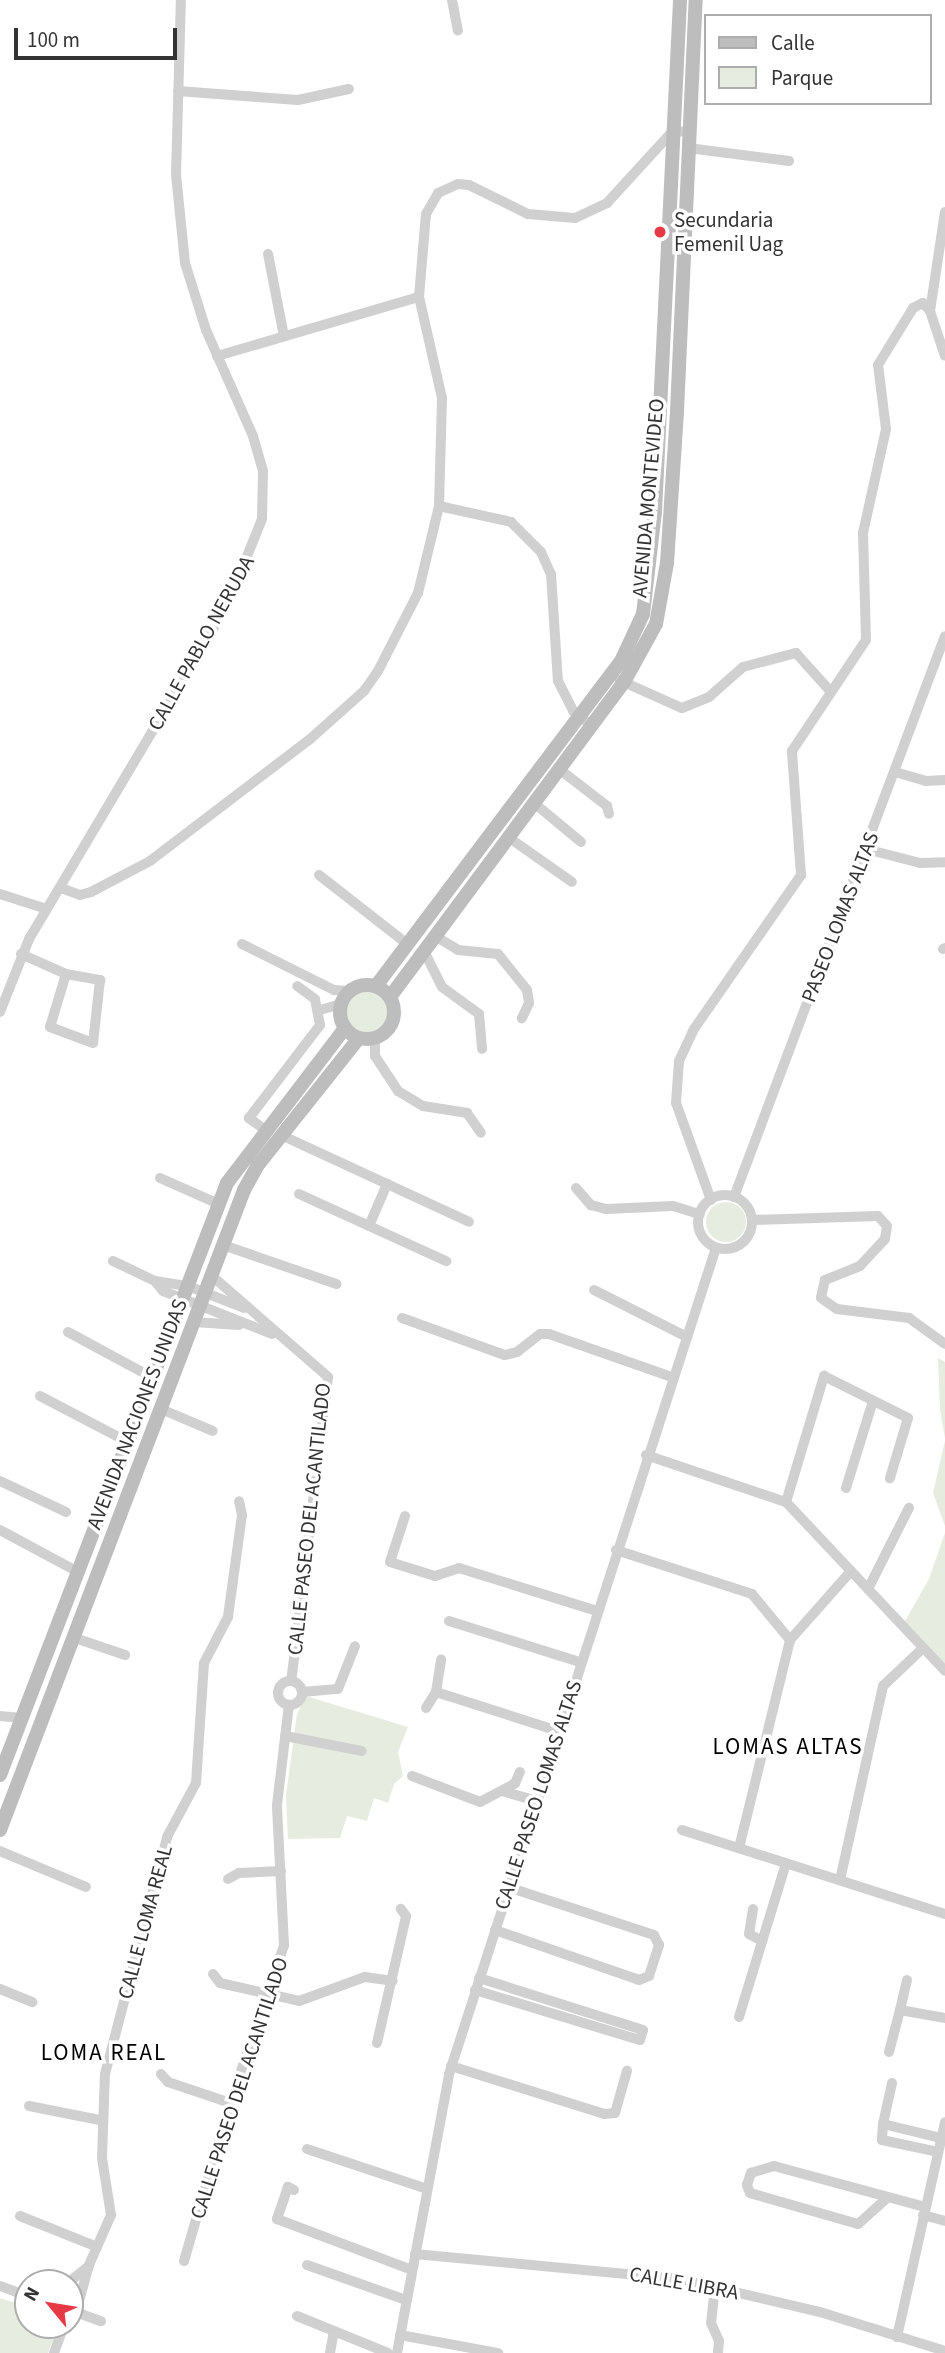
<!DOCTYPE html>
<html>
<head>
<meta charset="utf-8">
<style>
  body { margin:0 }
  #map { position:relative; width:945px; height:2353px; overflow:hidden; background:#fff; font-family:"Source Sans 3",sans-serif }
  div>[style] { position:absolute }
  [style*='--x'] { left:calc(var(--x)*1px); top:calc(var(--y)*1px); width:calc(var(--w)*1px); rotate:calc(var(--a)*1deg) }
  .green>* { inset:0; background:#e6ecdf }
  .round { border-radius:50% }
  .street>* { height:10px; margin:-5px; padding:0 5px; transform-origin:5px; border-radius:5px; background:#d0d0d0 }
  .street>.ring { margin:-5px; padding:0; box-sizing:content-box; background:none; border:10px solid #d0d0d0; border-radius:50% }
  .secondary>* { height:14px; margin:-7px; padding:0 7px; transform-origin:7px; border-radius:7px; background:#bdbdbd }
  .secondary>.ring { margin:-7px; padding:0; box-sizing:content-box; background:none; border:14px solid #bdbdbd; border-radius:50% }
  .dots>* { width:19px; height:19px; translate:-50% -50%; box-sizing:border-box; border:4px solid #fff; border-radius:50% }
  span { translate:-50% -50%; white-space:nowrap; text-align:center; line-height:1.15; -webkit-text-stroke:7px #fff; paint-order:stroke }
  .poi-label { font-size:21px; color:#333 }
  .left { translate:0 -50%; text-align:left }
  .street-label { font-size:21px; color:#333 }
  .neighbourhood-label { font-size:23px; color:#000; letter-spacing:2px }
  .legend { position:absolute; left:704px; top:14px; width:228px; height:91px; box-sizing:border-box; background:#fff; border:2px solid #adadad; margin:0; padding:9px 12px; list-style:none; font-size:21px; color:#333 }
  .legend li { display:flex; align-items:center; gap:14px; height:35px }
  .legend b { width:35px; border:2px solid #adadad }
  .north { position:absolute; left:14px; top:2269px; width:70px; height:70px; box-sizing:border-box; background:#fff; border:2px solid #adadad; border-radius:50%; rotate:300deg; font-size:19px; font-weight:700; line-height:28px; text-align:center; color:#333 }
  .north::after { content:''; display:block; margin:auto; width:24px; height:32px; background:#e63946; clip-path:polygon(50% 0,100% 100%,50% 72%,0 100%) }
  .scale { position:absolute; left:14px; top:28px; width:163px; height:32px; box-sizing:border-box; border:4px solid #333; border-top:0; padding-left:9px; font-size:21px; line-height:24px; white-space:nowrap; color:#333; -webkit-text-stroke:5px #fff; paint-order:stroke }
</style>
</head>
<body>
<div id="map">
  <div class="green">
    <div class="round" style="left:343px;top:988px;width:50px;height:50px"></div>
    <div class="round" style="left:706px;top:1202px;width:40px;height:40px"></div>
    <div style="clip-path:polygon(938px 1358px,945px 1362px,945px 1438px,940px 1410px)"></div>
    <div style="clip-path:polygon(945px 1441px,945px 1526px,933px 1493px)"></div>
    <div style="clip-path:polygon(945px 1533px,945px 1664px,905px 1621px,929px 1579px)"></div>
    <div style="clip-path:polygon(306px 1696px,408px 1727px,398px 1752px,403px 1776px,394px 1784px,388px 1803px,374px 1798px,367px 1821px,347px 1816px,340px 1838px,288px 1839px,286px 1795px,297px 1714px)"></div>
    <div style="clip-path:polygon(0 2298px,28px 2307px,28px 2325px,59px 2325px,48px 2353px,0 2353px)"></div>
  </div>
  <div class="street">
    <div style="--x:452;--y:0;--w:31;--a:79"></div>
    <div style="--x:178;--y:91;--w:120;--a:4.3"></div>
    <div style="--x:298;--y:100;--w:52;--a:-12.2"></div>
    <div style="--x:688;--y:148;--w:102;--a:7.3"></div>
    <div style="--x:945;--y:212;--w:100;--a:98.6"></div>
    <div style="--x:930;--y:311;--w:47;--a:71.6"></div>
    <div style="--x:268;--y:254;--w:84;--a:79"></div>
    <div style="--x:217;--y:356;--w:210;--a:-16.3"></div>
    <div style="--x:439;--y:506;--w:74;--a:12.5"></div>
    <div style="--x:511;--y:522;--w:42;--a:45"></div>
    <div style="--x:541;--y:552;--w:24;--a:66"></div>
    <div style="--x:551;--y:574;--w:107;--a:86.3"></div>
    <div style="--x:558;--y:681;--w:34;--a:63"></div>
    <div style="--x:573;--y:711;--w:23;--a:38"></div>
    <div style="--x:619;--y:680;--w:69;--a:24"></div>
    <div style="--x:682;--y:708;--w:29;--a:-22"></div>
    <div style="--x:709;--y:697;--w:45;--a:-41.4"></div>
    <div style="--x:743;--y:667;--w:55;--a:-14.8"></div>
    <div style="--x:796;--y:653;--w:52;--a:48.1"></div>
    <div style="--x:559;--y:769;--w:61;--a:37.6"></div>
    <div style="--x:607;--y:806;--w:8;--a:76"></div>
    <div style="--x:895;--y:772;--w:32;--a:16"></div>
    <div style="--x:926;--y:781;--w:19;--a:-3"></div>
    <div style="--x:534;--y:803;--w:61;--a:39.7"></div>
    <div style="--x:508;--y:837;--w:78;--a:35.1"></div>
    <div style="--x:866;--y:849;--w:56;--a:14.5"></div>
    <div style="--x:920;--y:863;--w:25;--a:-2"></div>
    <div style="--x:319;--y:875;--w:110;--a:38"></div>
    <div style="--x:61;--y:888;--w:20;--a:20"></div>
    <div style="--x:80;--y:895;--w:11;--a:-15"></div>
    <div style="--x:91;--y:892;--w:67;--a:-27.7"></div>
    <div style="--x:150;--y:861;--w:200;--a:-37.3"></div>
    <div style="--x:309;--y:740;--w:74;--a:-41.7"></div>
    <div style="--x:364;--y:691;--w:24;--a:-55"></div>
    <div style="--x:378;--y:671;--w:88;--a:-62.9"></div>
    <div style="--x:418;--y:593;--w:89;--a:-76.4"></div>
    <div style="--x:439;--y:506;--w:108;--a:-88.4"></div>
    <div style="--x:442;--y:398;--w:104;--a:-102.8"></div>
    <div style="--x:419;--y:297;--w:83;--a:-85.2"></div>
    <div style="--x:426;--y:214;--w:24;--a:-60"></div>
    <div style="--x:438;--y:193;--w:22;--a:-24"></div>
    <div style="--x:458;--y:184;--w:11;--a:5"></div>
    <div style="--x:469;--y:185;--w:66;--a:26.2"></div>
    <div style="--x:528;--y:214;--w:47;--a:4.9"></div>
    <div style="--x:575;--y:218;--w:35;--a:-25"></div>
    <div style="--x:607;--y:203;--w:98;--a:-47.5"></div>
    <div style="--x:673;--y:131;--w:16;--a:4"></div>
    <div style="--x:0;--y:894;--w:49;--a:17.7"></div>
    <div style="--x:435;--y:936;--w:27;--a:31"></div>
    <div style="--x:458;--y:950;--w:40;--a:5.7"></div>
    <div style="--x:498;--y:954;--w:46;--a:51.1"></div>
    <div style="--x:527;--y:990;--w:13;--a:81"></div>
    <div style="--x:529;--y:1003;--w:17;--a:115"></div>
    <div style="--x:242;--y:944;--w:103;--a:26.6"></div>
    <div style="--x:334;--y:990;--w:17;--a:3"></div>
    <div style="--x:943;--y:949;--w:2;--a:-27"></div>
    <div style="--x:424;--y:951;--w:40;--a:63.4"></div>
    <div style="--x:442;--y:987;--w:46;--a:36.1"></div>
    <div style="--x:479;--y:1014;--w:35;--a:85"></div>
    <div style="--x:21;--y:954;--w:49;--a:24"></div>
    <div style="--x:66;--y:974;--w:35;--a:10"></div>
    <div style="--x:100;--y:980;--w:63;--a:96.3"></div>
    <div style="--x:93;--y:1043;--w:46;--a:-159.6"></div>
    <div style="--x:50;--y:1027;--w:55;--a:-73.2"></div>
    <div style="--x:320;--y:1010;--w:22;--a:-16"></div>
    <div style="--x:0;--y:1012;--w:79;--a:-68.3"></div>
    <div style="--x:29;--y:939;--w:387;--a:-59.3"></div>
    <div style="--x:227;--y:606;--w:94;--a:-68.1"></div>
    <div style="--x:262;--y:519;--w:48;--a:-88.8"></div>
    <div style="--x:263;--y:471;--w:36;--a:-106"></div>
    <div style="--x:253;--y:436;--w:116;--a:-113.9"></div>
    <div style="--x:206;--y:330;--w:70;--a:-107.4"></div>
    <div style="--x:185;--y:263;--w:88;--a:-95.8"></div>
    <div style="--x:176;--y:175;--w:175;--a:-88.4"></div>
    <div style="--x:375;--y:1039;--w:17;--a:90"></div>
    <div style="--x:375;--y:1056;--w:42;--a:56.7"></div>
    <div style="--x:398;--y:1091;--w:29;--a:31"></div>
    <div style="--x:423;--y:1106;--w:45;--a:9"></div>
    <div style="--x:467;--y:1113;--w:24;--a:55"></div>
    <div style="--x:264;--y:1129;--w:19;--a:-144"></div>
    <div style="--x:249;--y:1118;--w:117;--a:-52.6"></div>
    <div style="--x:320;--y:1025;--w:26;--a:-101"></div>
    <div style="--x:315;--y:999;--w:22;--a:-144"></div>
    <div style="--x:281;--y:1135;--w:207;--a:24.8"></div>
    <div style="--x:160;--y:1178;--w:64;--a:23.8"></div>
    <div style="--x:576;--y:1188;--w:23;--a:49"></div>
    <div style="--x:591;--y:1205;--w:16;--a:15"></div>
    <div style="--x:606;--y:1209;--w:67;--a:-2.6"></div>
    <div style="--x:673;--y:1206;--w:28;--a:17"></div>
    <div style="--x:299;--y:1194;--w:162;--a:24.5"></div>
    <div class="ring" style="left:698px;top:1195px;width:44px;height:44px"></div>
    <div style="--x:734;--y:1197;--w:599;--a:-69.39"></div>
    <div style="--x:711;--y:1200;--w:103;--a:-109.8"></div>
    <div style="--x:676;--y:1103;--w:42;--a:-85.9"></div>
    <div style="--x:679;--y:1061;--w:35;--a:-65"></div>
    <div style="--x:694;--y:1029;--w:188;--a:-55.2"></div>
    <div style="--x:801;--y:875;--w:124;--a:-94.2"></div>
    <div style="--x:792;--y:751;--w:133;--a:-56.3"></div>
    <div style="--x:866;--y:640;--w:107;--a:-91.6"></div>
    <div style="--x:863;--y:533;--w:107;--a:-77.5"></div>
    <div style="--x:886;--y:429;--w:64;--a:-97.1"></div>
    <div style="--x:878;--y:365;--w:67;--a:-58.4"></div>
    <div style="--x:913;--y:308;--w:11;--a:-27"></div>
    <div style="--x:923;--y:303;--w:11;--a:49"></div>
    <div style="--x:752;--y:1220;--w:126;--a:-1.8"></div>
    <div style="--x:878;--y:1216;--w:13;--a:48"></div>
    <div style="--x:887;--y:1226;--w:13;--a:99"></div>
    <div style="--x:885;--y:1239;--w:37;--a:133"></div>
    <div style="--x:860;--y:1266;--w:38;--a:158"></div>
    <div style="--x:825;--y:1280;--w:18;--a:103"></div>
    <div style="--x:821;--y:1298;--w:19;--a:35"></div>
    <div style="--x:837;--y:1309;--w:73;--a:7.1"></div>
    <div style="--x:909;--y:1318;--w:44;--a:35.8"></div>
    <div style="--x:369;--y:1226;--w:46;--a:-66.8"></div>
    <div style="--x:223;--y:1245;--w:120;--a:19"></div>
    <div style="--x:113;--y:1261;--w:47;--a:25.5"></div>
    <div style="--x:155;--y:1281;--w:13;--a:51"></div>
    <div style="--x:163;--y:1291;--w:117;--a:21.5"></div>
    <div style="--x:212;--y:1276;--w:154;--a:41"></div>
    <div style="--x:328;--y:1377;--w:306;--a:96.9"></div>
    <div style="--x:155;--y:1281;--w:33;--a:9"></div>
    <div style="--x:188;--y:1286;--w:60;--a:21.4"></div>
    <div style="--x:594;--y:1290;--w:102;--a:26.8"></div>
    <div style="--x:402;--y:1318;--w:109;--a:19.8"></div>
    <div style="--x:505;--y:1355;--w:12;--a:-14"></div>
    <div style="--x:517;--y:1352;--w:29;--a:-38"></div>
    <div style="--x:540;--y:1334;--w:9;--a:0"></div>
    <div style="--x:549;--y:1334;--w:130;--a:19.3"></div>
    <div style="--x:194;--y:1322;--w:45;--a:3.8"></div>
    <div style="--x:68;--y:1332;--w:97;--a:28.4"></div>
    <div style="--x:40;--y:1396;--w:99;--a:27.6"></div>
    <div style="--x:161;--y:1409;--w:56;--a:22.9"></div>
    <div style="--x:646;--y:1455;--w:148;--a:18.6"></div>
    <div style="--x:786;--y:1502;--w:232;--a:46.7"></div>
    <div style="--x:0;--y:1481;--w:73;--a:25.2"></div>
    <div style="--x:846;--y:1488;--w:91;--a:-72.8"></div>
    <div style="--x:786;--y:1502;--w:132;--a:-73.2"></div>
    <div style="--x:824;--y:1376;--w:94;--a:26.6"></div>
    <div style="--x:908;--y:1418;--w:63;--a:106.7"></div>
    <div style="--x:405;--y:1516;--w:48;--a:108.1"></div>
    <div style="--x:390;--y:1562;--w:47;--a:17.3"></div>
    <div style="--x:435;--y:1576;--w:25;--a:-18"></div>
    <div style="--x:459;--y:1568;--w:145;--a:17.3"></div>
    <div style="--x:0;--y:1530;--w:89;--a:28.3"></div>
    <div style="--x:616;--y:1550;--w:143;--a:17.9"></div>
    <div style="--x:752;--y:1594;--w:60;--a:50.4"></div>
    <div style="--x:868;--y:1589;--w:91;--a:-63.2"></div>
    <div style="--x:449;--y:1621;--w:137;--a:17.4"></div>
    <div style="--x:75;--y:1638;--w:53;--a:18.8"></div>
    <div class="ring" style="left:278px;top:1681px;width:14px;height:14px"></div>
    <div style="--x:302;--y:1692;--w:36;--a:-5"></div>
    <div style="--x:338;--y:1689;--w:46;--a:-68.4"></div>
    <div style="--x:436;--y:1692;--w:128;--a:17.7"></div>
    <div style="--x:426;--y:1708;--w:19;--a:-58"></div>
    <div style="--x:436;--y:1692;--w:33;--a:-81"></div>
    <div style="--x:0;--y:1716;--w:22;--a:5"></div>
    <div style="--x:285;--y:1736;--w:78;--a:11"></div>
    <div style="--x:412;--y:1776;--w:73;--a:20.9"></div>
    <div style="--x:480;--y:1802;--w:40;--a:-28"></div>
    <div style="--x:515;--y:1783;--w:12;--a:-66"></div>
    <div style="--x:502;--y:1791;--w:35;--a:16"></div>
    <div style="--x:682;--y:1830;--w:276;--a:17.7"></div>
    <div style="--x:739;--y:1848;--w:214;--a:-76.2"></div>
    <div style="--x:790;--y:1640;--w:92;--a:-48.5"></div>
    <div style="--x:0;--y:1851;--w:93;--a:22.7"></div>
    <div style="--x:228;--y:1879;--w:13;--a:-29"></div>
    <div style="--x:239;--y:1873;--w:42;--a:-2.7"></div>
    <div style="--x:840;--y:1880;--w:199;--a:-77.5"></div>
    <div style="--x:883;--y:1686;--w:55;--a:-43.5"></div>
    <div style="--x:753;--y:1909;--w:25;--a:99"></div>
    <div style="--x:749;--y:1934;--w:15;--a:28"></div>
    <div style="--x:495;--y:1930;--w:152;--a:19.1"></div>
    <div style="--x:639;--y:1980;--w:11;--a:-22"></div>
    <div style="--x:649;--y:1976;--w:33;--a:-72"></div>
    <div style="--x:659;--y:1945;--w:11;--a:-117"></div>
    <div style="--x:654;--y:1935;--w:154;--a:-161.8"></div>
    <div style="--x:213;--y:1974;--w:11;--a:52"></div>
    <div style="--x:220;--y:1983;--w:81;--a:12.8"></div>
    <div style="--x:299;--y:2001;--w:70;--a:-20"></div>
    <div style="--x:365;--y:1977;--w:28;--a:8"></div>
    <div style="--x:907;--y:1980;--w:31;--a:103"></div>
    <div style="--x:900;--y:2010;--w:46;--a:10.1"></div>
    <div style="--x:0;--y:1989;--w:35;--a:22"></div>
    <div style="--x:475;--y:1990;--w:172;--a:16.9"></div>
    <div style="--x:640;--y:2040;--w:10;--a:-73"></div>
    <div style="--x:643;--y:2030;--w:172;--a:-162.4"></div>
    <div style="--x:739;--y:2017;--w:161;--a:-73"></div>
    <div style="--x:377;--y:2043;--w:130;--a:-77.1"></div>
    <div style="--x:406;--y:1916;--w:9;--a:-126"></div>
    <div style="--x:889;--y:2052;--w:43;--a:-75.3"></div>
    <div style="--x:451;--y:2066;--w:160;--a:17.4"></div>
    <div style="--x:604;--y:2114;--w:11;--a:-5"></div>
    <div style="--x:615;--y:2113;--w:44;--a:-74.1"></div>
    <div style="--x:161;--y:2074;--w:11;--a:49"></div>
    <div style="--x:168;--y:2082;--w:65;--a:18.7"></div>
    <div style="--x:892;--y:2083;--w:42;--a:102.4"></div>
    <div style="--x:883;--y:2124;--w:60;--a:13.6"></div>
    <div style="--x:29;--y:2106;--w:72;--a:11.2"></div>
    <div style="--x:883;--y:2124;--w:16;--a:94"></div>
    <div style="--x:882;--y:2140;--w:57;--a:12.1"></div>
    <div style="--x:307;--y:2149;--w:126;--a:18.4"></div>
    <div style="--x:294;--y:2190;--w:7;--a:-153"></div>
    <div style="--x:288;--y:2187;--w:34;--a:109"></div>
    <div style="--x:277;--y:2219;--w:144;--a:20.7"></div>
    <div style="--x:887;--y:2198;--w:39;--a:138"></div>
    <div style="--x:858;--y:2224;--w:112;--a:-164"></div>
    <div style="--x:750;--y:2193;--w:9;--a:-111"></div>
    <div style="--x:747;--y:2185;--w:13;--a:-72"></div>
    <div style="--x:751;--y:2173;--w:24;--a:-17"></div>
    <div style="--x:774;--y:2166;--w:156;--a:15.2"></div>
    <div style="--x:923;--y:2215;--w:23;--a:15"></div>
    <div style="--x:20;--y:2216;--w:83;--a:21.9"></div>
    <div style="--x:415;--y:2254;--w:265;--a:5.4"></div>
    <div style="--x:679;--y:2279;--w:145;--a:13.2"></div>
    <div style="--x:820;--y:2312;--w:131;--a:17.3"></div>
    <div style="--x:184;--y:2261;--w:165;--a:-73.8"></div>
    <div style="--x:230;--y:2103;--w:167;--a:-71.1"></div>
    <div style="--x:284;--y:1945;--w:140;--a:-92.9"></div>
    <div style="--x:277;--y:1805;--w:101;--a:-83.2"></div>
    <div style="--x:307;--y:2265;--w:105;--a:19.5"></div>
    <div style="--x:68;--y:2283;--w:27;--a:-39"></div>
    <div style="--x:0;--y:2286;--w:30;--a:20"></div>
    <div style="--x:715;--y:2286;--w:37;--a:96"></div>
    <div style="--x:711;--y:2323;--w:20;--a:66"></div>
    <div style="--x:719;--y:2341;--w:12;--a:95"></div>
    <div style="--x:70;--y:2310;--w:33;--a:20"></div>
    <div style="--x:76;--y:2312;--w:49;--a:-74.5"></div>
    <div style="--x:89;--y:2265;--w:55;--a:-66.3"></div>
    <div style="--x:111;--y:2215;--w:58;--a:-99"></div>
    <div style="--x:102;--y:2158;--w:84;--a:-88"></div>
    <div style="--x:105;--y:2074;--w:245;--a:-75.3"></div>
    <div style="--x:167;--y:1837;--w:61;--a:-61.8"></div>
    <div style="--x:196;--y:1783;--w:120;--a:-86.2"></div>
    <div style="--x:204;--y:1663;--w:52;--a:-62.4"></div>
    <div style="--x:228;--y:1617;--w:103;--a:-82.2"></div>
    <div style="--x:242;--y:1515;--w:14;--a:-102"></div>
    <div style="--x:297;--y:2316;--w:98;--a:22.1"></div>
    <div style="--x:400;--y:2335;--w:100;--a:10.4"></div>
    <div style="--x:897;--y:2337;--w:220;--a:-77.4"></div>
    <div style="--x:54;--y:2353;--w:30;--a:-70"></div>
    <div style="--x:330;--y:2353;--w:22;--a:-80"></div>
    <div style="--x:397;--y:2353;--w:284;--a:-79.4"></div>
    <div style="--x:449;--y:2074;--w:868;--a:-72.09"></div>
  </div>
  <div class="secondary">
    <div class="ring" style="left:340px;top:985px;width:40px;height:40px"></div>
    <div style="--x:376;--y:986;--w:409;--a:-53"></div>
    <div style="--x:622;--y:659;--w:50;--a:-65"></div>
    <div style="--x:643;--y:614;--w:103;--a:-83.3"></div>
    <div style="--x:655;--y:512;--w:513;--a:-87.2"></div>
    <div style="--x:390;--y:997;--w:392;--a:-53.4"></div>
    <div style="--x:624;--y:682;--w:66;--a:-61.1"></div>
    <div style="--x:656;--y:624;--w:62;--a:-79.8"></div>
    <div style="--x:667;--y:563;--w:152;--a:-86.2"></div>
    <div style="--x:677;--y:411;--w:411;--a:-87.4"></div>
    <div style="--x:0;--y:1775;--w:634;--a:-69.02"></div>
    <div style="--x:227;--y:1183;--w:195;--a:-52.7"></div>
    <div style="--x:0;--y:1830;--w:685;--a:-69.13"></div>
    <div style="--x:244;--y:1190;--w:29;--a:-61"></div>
    <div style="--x:258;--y:1165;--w:162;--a:-51.5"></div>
  </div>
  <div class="dots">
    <div style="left:660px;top:232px;background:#e63946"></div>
  </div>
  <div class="poi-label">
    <span class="left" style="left:674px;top:232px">Secundaria<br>Femenil Uag</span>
  </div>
  <div class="street-label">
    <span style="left:648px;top:498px;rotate:-85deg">AVENIDA MONTEVIDEO</span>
    <span style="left:201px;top:643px;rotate:-61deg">CALLE PABLO NERUDA</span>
    <span style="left:840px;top:917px;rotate:-69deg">PASEO LOMAS ALTAS</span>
    <span style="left:137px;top:1414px;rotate:-69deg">AVENIDA NACIONES UNIDAS</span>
    <span style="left:309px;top:1519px;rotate:-84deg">CALLE PASEO DEL ACANTILADO</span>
    <span style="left:538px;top:1795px;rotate:-72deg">CALLE PASEO LOMAS ALTAS</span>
    <span style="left:145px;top:1922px;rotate:-75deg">CALLE LOMA REAL</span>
    <span style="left:239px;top:2088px;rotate:-72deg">CALLE PASEO DEL ACANTILADO</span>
    <span style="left:684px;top:2283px;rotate:10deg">CALLE LIBRA</span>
  </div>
  <div class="neighbourhood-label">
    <span style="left:788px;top:1747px">LOMAS ALTAS</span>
    <span style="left:104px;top:2053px">LOMA REAL</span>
  </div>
  <ul class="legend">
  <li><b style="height:9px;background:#bdbdbd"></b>Calle</li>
  <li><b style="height:19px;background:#e6ecdf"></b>Parque</li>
  </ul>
  <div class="north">N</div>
  <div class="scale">100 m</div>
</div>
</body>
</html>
